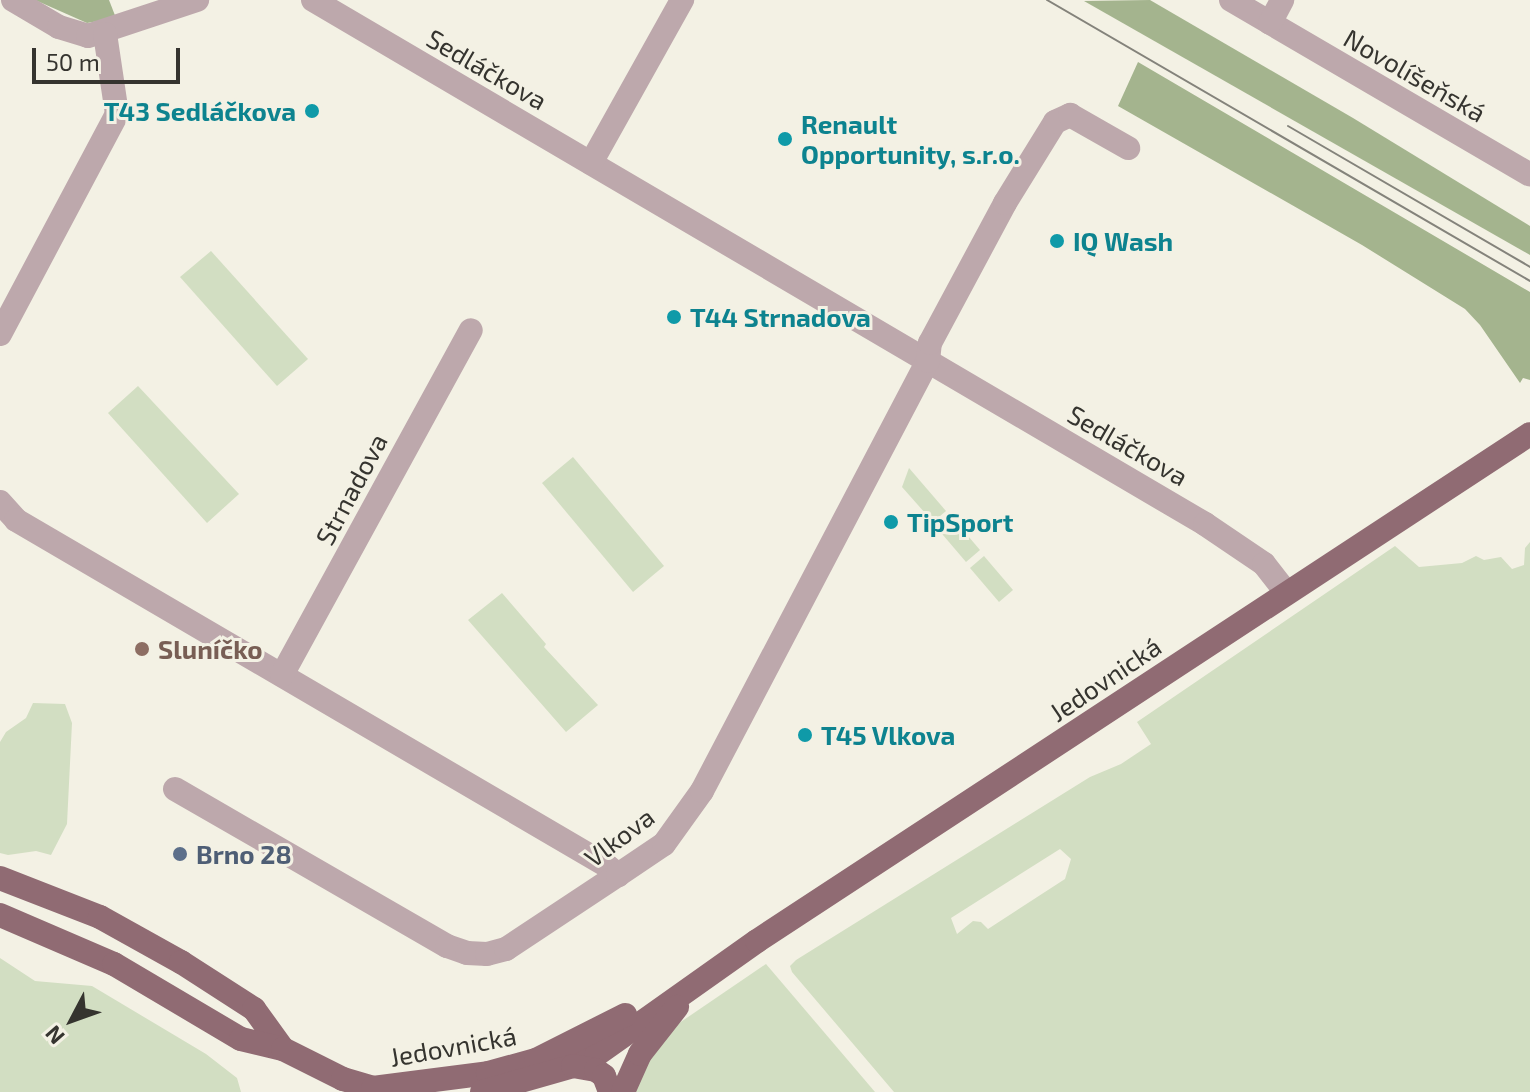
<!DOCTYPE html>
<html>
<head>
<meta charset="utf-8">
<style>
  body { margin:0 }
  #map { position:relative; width:1530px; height:1092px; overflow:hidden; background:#f3f1e4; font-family:"Exo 2",sans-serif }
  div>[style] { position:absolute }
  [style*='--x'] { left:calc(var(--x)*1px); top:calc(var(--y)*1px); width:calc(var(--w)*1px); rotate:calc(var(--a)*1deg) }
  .green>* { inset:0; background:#d2dec2 }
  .forest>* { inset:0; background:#a4b48e }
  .minor>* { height:24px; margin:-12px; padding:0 12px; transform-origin:12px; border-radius:12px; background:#bda8ac }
  .major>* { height:24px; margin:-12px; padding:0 12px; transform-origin:12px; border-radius:12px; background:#906b73 }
  .tram>* { height:2px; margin:-1px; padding:0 1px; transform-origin:1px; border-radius:1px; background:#84837b }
  .dots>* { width:22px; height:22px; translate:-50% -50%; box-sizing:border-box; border:4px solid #f3f1e4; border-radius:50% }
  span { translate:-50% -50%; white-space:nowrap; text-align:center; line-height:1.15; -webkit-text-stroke:6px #f3f1e4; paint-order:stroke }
  .street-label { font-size:26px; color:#35342f }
  .culture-label { font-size:26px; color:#0d838f; font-weight:700 }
  .right { translate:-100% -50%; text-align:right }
  .left { translate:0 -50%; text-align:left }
  .education-label { font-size:26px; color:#785e54; font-weight:700 }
  .service-label { font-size:26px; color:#4e5e75; font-weight:700 }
  .north { position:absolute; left:32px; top:980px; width:80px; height:80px; -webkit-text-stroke:6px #f3f1e4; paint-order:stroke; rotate:229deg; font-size:22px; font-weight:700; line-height:32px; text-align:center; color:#35342f }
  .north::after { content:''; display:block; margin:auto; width:28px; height:36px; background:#35342f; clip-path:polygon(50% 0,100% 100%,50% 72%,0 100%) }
  .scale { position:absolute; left:32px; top:48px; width:148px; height:36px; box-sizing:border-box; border:4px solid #35342f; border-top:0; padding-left:10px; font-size:24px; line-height:28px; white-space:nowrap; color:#35342f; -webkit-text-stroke:6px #f3f1e4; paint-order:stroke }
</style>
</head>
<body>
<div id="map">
  <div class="green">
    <div style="clip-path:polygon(211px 251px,308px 359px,277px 386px,180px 277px)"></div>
    <div style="clip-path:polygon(138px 386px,239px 494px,207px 523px,108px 413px)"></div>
    <div style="clip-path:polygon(573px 457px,664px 566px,633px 592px,542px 483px)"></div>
    <div style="clip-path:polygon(909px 468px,946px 511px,933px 522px,902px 487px)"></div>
    <div style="clip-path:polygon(951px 516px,980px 550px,966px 562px,937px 528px)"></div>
    <div style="clip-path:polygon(evenodd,1530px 542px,1530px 1092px,894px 1092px,792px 972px,790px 966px,796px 960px,1090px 777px,1121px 764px,1151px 744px,1137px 722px,1395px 546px,1419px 567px,1462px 563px,1476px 556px,1484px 560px,1501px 557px,1512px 569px,1524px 565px,1525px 548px,1530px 542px,1060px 849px,1071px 859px,1065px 879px,988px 929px,981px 922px,973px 921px,957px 934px,951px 918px,1060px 849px)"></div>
    <div style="clip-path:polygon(984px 556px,1013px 590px,999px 602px,970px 568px)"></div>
    <div style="clip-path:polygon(502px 593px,546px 644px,544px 647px,598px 705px,566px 732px,468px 620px)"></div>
    <div style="clip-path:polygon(33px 703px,65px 704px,72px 723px,67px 824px,51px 855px,36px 851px,8px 855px,0 853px,0 742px,6px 732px,26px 718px)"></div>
    <div style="clip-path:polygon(0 958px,35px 981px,92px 986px,206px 1054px,237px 1078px,241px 1092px,0 1092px)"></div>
    <div style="clip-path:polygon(766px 964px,875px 1092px,631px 1092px,666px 1032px)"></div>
  </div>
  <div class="forest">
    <div style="clip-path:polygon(35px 0,109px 0,116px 18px,87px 23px)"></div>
    <div style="clip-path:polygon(1150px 0,1353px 118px,1530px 226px,1530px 255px,1084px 1px)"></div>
    <div style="clip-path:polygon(1138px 62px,1530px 292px,1530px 380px,1523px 378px,1520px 383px,1480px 325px,1465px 309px,1362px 245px,1118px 106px)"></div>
  </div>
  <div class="minor">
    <div style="--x:13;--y:0;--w:53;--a:30.4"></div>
    <div style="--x:59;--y:27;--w:30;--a:17"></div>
    <div style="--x:88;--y:36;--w:115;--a:-18.3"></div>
    <div style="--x:313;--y:0;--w:1035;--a:30.43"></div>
    <div style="--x:1205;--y:524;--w:71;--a:34.1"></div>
    <div style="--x:1264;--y:564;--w:37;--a:52"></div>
    <div style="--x:1231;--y:0;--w:346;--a:30.3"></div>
    <div style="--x:1270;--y:23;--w:26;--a:-62"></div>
    <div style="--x:591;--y:163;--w:187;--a:-60.8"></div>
    <div style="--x:0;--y:334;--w:249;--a:-62"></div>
    <div style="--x:117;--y:114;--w:81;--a:-98.5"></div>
    <div style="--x:0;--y:502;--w:24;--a:48"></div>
    <div style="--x:16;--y:520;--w:683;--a:30.32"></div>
    <div style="--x:606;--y:865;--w:16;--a:40"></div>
    <div style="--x:282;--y:675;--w:393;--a:-61.3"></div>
    <div style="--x:175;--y:789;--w:314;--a:30"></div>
    <div style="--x:447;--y:946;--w:21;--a:19"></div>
    <div style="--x:467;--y:953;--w:20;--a:3"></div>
    <div style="--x:487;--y:954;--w:20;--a:-15"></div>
    <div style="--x:506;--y:949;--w:134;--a:-33.5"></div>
    <div style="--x:618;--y:875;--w:55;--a:-34"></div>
    <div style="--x:664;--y:844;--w:65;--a:-54.4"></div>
    <div style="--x:702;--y:791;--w:486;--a:-62.3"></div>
    <div style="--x:928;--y:361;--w:18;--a:-84"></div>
    <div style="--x:930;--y:343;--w:159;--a:-61.8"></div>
    <div style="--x:1005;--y:203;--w:95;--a:-58.3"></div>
    <div style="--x:1055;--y:122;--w:17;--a:-25"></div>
    <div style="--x:1070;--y:115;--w:67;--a:29.6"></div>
  </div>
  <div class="major">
    <div style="--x:0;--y:878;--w:107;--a:21.3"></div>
    <div style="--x:100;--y:917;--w:93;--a:29.1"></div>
    <div style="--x:181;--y:962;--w:87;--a:32.8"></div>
    <div style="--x:254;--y:1009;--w:49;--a:54.1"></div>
    <div style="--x:0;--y:915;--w:124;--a:23.3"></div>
    <div style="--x:114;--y:964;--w:147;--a:30.6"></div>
    <div style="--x:241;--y:1039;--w:43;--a:13.4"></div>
    <div style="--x:283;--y:1049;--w:67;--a:26.6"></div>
    <div style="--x:343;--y:1079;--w:46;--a:16.5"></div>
    <div style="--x:573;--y:1066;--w:25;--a:-26"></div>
    <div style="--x:596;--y:1055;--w:197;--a:-35.3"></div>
    <div style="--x:757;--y:941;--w:924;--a:-33.26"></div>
    <div style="--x:373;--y:1088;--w:116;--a:-7.4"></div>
    <div style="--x:488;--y:1073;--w:50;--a:-15.2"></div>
    <div style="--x:536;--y:1060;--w:100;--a:-26.8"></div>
    <div style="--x:482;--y:1092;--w:95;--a:-15.9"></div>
    <div style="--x:573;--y:1066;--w:23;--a:10"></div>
    <div style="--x:596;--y:1070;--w:10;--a:37"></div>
    <div style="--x:604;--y:1076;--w:17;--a:69"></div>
    <div style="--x:623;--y:1092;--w:42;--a:-65.9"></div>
    <div style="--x:640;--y:1054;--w:60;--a:-51.8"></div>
  </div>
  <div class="tram">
    <div style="--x:1047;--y:0;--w:559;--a:30.19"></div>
    <div style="--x:1288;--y:126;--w:280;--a:30.2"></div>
  </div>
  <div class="dots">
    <div style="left:312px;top:111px;background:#0f9aa8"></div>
    <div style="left:785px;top:139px;background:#0f9aa8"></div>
    <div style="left:1057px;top:241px;background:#0f9aa8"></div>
    <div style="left:674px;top:317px;background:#0f9aa8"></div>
    <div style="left:891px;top:522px;background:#0f9aa8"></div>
    <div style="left:142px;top:649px;background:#8d6e63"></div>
    <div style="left:805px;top:735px;background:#0f9aa8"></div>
    <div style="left:180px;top:854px;background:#5c6f8a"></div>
  </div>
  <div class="street-label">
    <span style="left:487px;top:69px;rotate:30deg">Sedláčkova</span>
    <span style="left:1415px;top:75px;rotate:30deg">Novolíšeňská</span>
    <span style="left:1128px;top:445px;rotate:30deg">Sedláčkova</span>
    <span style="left:351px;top:489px;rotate:-62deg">Strnadova</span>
    <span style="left:1105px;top:679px;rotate:-34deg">Jedovnická</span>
    <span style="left:619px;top:837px;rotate:-37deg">Vlkova</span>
    <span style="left:453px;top:1046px;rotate:-10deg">Jedovnická</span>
  </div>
  <div class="culture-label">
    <span class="right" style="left:296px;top:111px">T43 Sedláčkova</span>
    <span class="left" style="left:801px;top:139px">Renault<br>Opportunity, s.r.o.</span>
    <span class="left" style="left:1073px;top:241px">IQ Wash</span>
    <span class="left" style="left:690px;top:317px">T44 Strnadova</span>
    <span class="left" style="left:907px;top:522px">TipSport</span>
    <span class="left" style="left:821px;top:735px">T45 Vlkova</span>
  </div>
  <div class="education-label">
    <span class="left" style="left:158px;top:649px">Sluníčko</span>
  </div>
  <div class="service-label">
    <span class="left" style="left:196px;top:854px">Brno 28</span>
  </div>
  <div class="north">N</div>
  <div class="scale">50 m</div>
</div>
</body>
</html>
